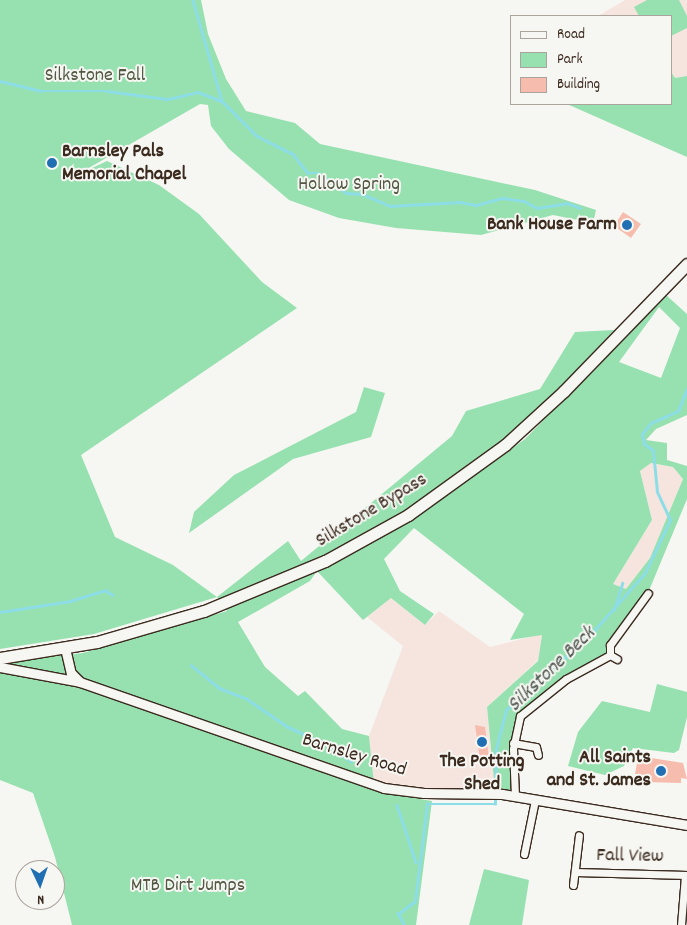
<!DOCTYPE html>
<html>
<head>
<meta charset="utf-8">
<style>
  body { margin:0 }
  #map { position:relative; width:687px; height:925px; overflow:hidden; background:#f6f6f2; font-family:Dekko,sans-serif }
  div>[style] { position:absolute }
  [style*='--x'] { left:calc(var(--x)*1px); top:calc(var(--y)*1px); width:calc(var(--w)*1px); rotate:calc(var(--a)*1deg) }
  .built>* { inset:0; background:#f6e5de }
  .green>* { inset:0; background:#97e1b0 }
  .stream>* { height:2.5px; margin:-1.25px; padding:0 1.25px; transform-origin:1.25px; border-radius:1.25px; background:#8ddde7 }
  .building>* { inset:0; background:#f6bdae }
  .roads { filter:drop-shadow(1px 0 #3b2a1e) drop-shadow(-1px 0 #3b2a1e) drop-shadow(0 1px #3b2a1e) drop-shadow(0 -1px #3b2a1e) }
  .minor>* { height:7px; margin:-3.5px; padding:0 3.5px; transform-origin:3.5px; border-radius:3.5px; background:#f6f6f2 }
  .tertiary>* { height:9px; margin:-4.5px; padding:0 4.5px; transform-origin:4.5px; border-radius:4.5px; background:#f6f6f2 }
  .trunk>* { height:11px; margin:-5.5px; padding:0 5.5px; transform-origin:5.5px; border-radius:5.5px; background:#f6f6f2 }
  .dots>* { width:14px; height:14px; translate:-50% -50%; box-sizing:border-box; border:2px solid #f6f6f2; border-radius:50% }
  span { translate:-50% -50%; white-space:nowrap; text-align:center; line-height:1.15; -webkit-text-stroke:4px #f6f6f2; paint-order:stroke }
  .park-label { font-size:20px; color:#525842 }
  .poi-label { font-size:20px; color:#3b2a1e; font-weight:700 }
  .left { translate:0 -50%; text-align:left }
  .right { translate:-100% -50%; text-align:right }
  .street-label { font-size:20px; color:#3b2a1e }
  .water-label { font-size:21px; color:#505750; font-style:italic }
  .legend { position:absolute; left:510px; top:15px; width:162px; height:90px; box-sizing:border-box; background:#f6f6f2; border:1px solid #aba49d; margin:0; padding:6px 9px; list-style:none; font-size:15px; color:#3b2a1e }
  .legend li { display:flex; align-items:center; gap:10px; height:25px }
  .legend b { width:25px; border:1px solid #aba49d }
  .north { position:absolute; left:15px; top:860px; width:50px; height:50px; box-sizing:border-box; background:#f6f6f2; border:1px solid #aba49d; border-radius:50%; rotate:177deg; font-size:14px; font-weight:700; line-height:20px; text-align:center; color:#3b2a1e }
  .north::after { content:''; display:block; margin:auto; width:18px; height:22px; background:#1f6fb2; clip-path:polygon(50% 0,100% 100%,50% 72%,0 100%) }
</style>
</head>
<body>
<div id="map">
  <div class="built">
    <div style="clip-path:polygon(625px 0,687px 0,687px 76px,675px 78px,671px 72px,671px 16px,598px 16px)"></div>
    <div style="clip-path:polygon(650px 463px,673px 467px,683px 479px,650px 558px,626px 589px,613px 584px,652px 520px,640px 471px)"></div>
    <div style="clip-path:polygon(391px 598px,425px 625px,439px 611px,490px 647px,542px 634px,538px 660px,487px 707px,494px 780px,489px 793px,449px 794px,374px 784px,369px 736px,403px 646px,367px 617px)"></div>
  </div>
  <div class="green">
    <div style="clip-path:polygon(evenodd,0 0,201px 0,208px 34px,226px 79px,246px 111px,295px 123px,320px 144px,535px 190px,596px 210px,593px 223px,553px 215px,481px 235px,396px 228px,339px 218px,289px 200px,229px 149px,211px 126px,208px 105px,200px 104px,73px 177px,107px 161px,159px 185px,199px 214px,262px 282px,297px 308px,81px 455px,115px 537px,173px 565px,217px 597px,288px 541px,301px 561px,452px 436px,466px 411px,540px 389px,575px 332px,614px 330px,560px 389px,503px 441px,451px 482px,317px 570px,341px 560px,431px 507px,525px 439px,666px 295px,687px 314px,687px 415px,656px 429px,646px 440px,667px 443px,667px 460px,687px 466px,687px 499px,648px 593px,610px 645px,610px 655px,566px 679px,516px 723px,515px 796px,489px 793px,494px 780px,487px 707px,538px 661px,542px 635px,510px 640px,524px 614px,414px 528px,384px 559px,400px 591px,434px 614px,425px 625px,391px 598px,363px 620px,317px 571px,310px 581px,238px 622px,265px 667px,298px 696px,305px 691px,342px 729px,369px 736px,374px 784px,379px 792px,432px 801px,416px 925px,72px 925px,55px 857px,33px 793px,0 780px,0 663px,83px 653px,227px 611px,217px 597px,94px 634px,0 649px,0 0,659px 307px,680px 328px,661px 378px,619px 362px,659px 307px,0 0,651px 463px,673px 467px,683px 479px,650px 558px,626px 589px,613px 584px,652px 520px,640px 471px,651px 463px)"></div>
    <div style="clip-path:polygon(647px 0,679px 0,687px 16px,687px 28px,671px 36px,671px 16px,639px 16px,634px 7px)"></div>
    <div style="clip-path:polygon(671px 72px,675px 78px,687px 76px,687px 157px,567px 104px,671px 104px)"></div>
    <div style="clip-path:polygon(364px 387px,385px 393px,371px 437px,293px 459px,189px 533px,194px 512px,234px 475px,356px 412px)"></div>
    <div style="clip-path:polygon(657px 684px,687px 692px,687px 717px,679px 750px,674px 753px,633px 748px,624px 766px,605px 775px,568px 766px,578px 732px,602px 701px,650px 712px)"></div>
    <div style="clip-path:polygon(484px 869px,529px 880px,522px 925px,469px 925px)"></div>
  </div>
  <div class="stream">
    <div style="--x:193;--y:0;--w:105;--a:74"></div>
    <div style="--x:0;--y:81;--w:42;--a:13.7"></div>
    <div style="--x:41;--y:91;--w:66;--a:0"></div>
    <div style="--x:107;--y:91;--w:62;--a:7.5"></div>
    <div style="--x:168;--y:99;--w:31;--a:-13"></div>
    <div style="--x:198;--y:92;--w:26;--a:21"></div>
    <div style="--x:222;--y:101;--w:49;--a:45"></div>
    <div style="--x:257;--y:136;--w:40;--a:26.6"></div>
    <div style="--x:293;--y:154;--w:24;--a:52"></div>
    <div style="--x:308;--y:173;--w:10;--a:0"></div>
    <div style="--x:318;--y:173;--w:35;--a:35"></div>
    <div style="--x:347;--y:193;--w:15;--a:4"></div>
    <div style="--x:362;--y:194;--w:30;--a:23"></div>
    <div style="--x:390;--y:206;--w:70;--a:-3.3"></div>
    <div style="--x:460;--y:202;--w:16;--a:11"></div>
    <div style="--x:476;--y:205;--w:27;--a:-15"></div>
    <div style="--x:502;--y:198;--w:22;--a:8"></div>
    <div style="--x:524;--y:201;--w:15;--a:28"></div>
    <div style="--x:537;--y:208;--w:30;--a:-9"></div>
    <div style="--x:567;--y:203;--w:14;--a:21"></div>
    <div style="--x:614;--y:610;--w:28;--a:-73"></div>
    <div style="--x:0;--y:612;--w:71;--a:-8.9"></div>
    <div style="--x:70;--y:601;--w:37;--a:-17"></div>
    <div style="--x:105;--y:590;--w:9;--a:32"></div>
    <div style="--x:191;--y:665;--w:36;--a:39"></div>
    <div style="--x:219;--y:688;--w:30;--a:21"></div>
    <div style="--x:247;--y:699;--w:50;--a:34.3"></div>
    <div style="--x:288;--y:727;--w:46;--a:24.3"></div>
    <div style="--x:330;--y:746;--w:26;--a:36"></div>
    <div style="--x:397;--y:805;--w:60;--a:71.6"></div>
    <div style="--x:404;--y:925;--w:13;--a:-119"></div>
    <div style="--x:398;--y:914;--w:21;--a:-37"></div>
    <div style="--x:415;--y:901;--w:98;--a:-82.9"></div>
    <div style="--x:427;--y:804;--w:68;--a:0"></div>
    <div style="--x:495;--y:804;--w:55;--a:-89"></div>
    <div style="--x:496;--y:749;--w:40;--a:-75.6"></div>
    <div style="--x:506;--y:710;--w:114;--a:-41.8"></div>
    <div style="--x:591;--y:634;--w:81;--a:-48.5"></div>
    <div style="--x:645;--y:573;--w:59;--a:-64.7"></div>
    <div style="--x:670;--y:520;--w:31;--a:-115"></div>
    <div style="--x:657;--y:492;--w:41;--a:-95.6"></div>
    <div style="--x:653;--y:451;--w:11;--a:-142"></div>
    <div style="--x:644;--y:444;--w:10;--a:-101"></div>
    <div style="--x:642;--y:434;--w:14;--a:-51"></div>
    <div style="--x:651;--y:423;--w:30;--a:-24"></div>
    <div style="--x:678;--y:411;--w:24;--a:-68"></div>
  </div>
  <div class="building">
    <div style="clip-path:polygon(623px 212px,641px 224px,631px 238px,614px 226px)"></div>
    <div style="clip-path:polygon(475px 725px,485px 727px,489px 758px,480px 759px)"></div>
    <div style="clip-path:polygon(645px 757px,683px 763px,687px 779px,681px 778px,681px 783px,643px 782px,644px 775px,635px 774px,637px 763px)"></div>
  </div>
  <div class="roads">
    <div class="minor">
      <div style="--x:610;--y:655;--w:8;--a:30"></div>
      <div style="--x:513;--y:743;--w:23;--a:10"></div>
      <div style="--x:536;--y:747;--w:8;--a:76"></div>
      <div style="--x:515;--y:796;--w:47;--a:-92.4"></div>
      <div style="--x:513;--y:749;--w:34;--a:-78"></div>
      <div style="--x:520;--y:716;--w:59;--a:-38.8"></div>
      <div style="--x:566;--y:679;--w:50;--a:-28.6"></div>
      <div style="--x:610;--y:655;--w:10;--a:-90"></div>
      <div style="--x:610;--y:645;--w:64;--a:-53.8"></div>
      <div style="--x:524;--y:854;--w:55;--a:-78.5"></div>
      <div style="--x:575;--y:872;--w:112;--a:1.5"></div>
      <div style="--x:573;--y:885;--w:50;--a:-83.2"></div>
      <div style="--x:681;--y:925;--w:50;--a:-85.4"></div>
    </div>
    <div class="tertiary">
      <div style="--x:65;--y:648;--w:26;--a:77"></div>
      <div style="--x:71;--y:673;--w:13;--a:45"></div>
      <div style="--x:0;--y:667;--w:81;--a:10.6"></div>
      <div style="--x:80;--y:682;--w:322;--a:19.2"></div>
      <div style="--x:384;--y:788;--w:40;--a:7.1"></div>
      <div style="--x:424;--y:793;--w:78;--a:0.7"></div>
      <div style="--x:502;--y:794;--w:188;--a:9.5"></div>
    </div>
    <div class="trunk">
      <div style="--x:0;--y:658;--w:98;--a:-9.4"></div>
      <div style="--x:97;--y:642;--w:111;--a:-16.2"></div>
      <div style="--x:204;--y:611;--w:131;--a:-22.5"></div>
      <div style="--x:325;--y:561;--w:95;--a:-29"></div>
      <div style="--x:408;--y:515;--w:120;--a:-35.8"></div>
      <div style="--x:505;--y:445;--w:80;--a:-42.5"></div>
      <div style="--x:564;--y:391;--w:177;--a:-45.9"></div>
    </div>
  </div>
  <div class="dots">
    <div style="left:52px;top:163px;background:#1f6fb2"></div>
    <div style="left:627px;top:225px;background:#1f6fb2"></div>
    <div style="left:482px;top:742px;background:#1f6fb2"></div>
    <div style="left:661px;top:771px;background:#1f6fb2"></div>
  </div>
  <div class="park-label">
    <span style="left:95px;top:76px">Silkstone Fall</span>
    <span style="left:349px;top:185px">Hollow Spring</span>
    <span style="left:188px;top:886px">MTB Dirt Jumps</span>
  </div>
  <div class="poi-label">
    <span class="left" style="left:62px;top:164px">Barnsley Pals<br>Memorial Chapel</span>
    <span class="right" style="left:617px;top:225px">Bank House Farm</span>
    <span class="right" style="left:651px;top:770px">All Saints<br>and St. James</span>
    <span style="left:482px;top:774px">The Potting<br>Shed</span>
  </div>
  <div class="street-label">
    <span style="left:372px;top:511px;rotate:-31deg">Silkstone Bypass</span>
    <span style="left:354px;top:756px;rotate:17deg">Barnsley Road</span>
    <span style="left:630px;top:857px;rotate:1deg">Fall View</span>
  </div>
  <div class="water-label">
    <span style="left:552px;top:670px;rotate:-44deg">Silkstone Beck</span>
  </div>
  <ul class="legend">
  <li><b style="height:6px;background:#f6f6f2"></b>Road</li>
  <li><b style="height:14px;background:#97e1b0"></b>Park</li>
  <li><b style="height:14px;background:#f6bdae"></b>Building</li>
  </ul>
  <div class="north">N</div>
</div>
</body>
</html>
